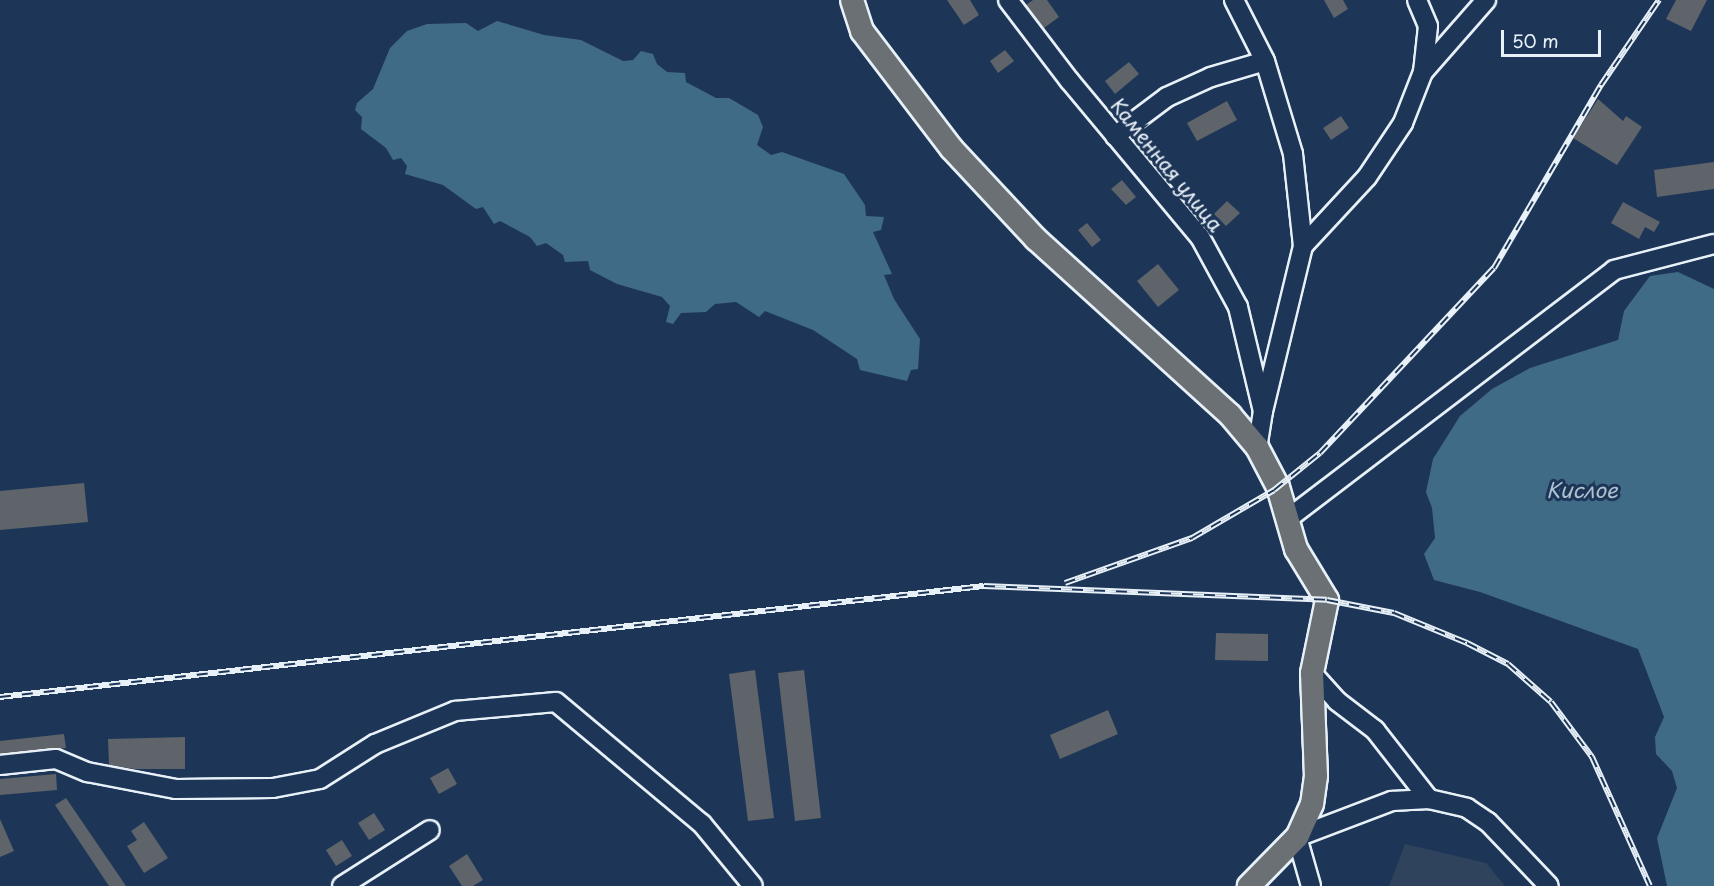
<!DOCTYPE html>
<html>
<head>
<meta charset="utf-8">
<style>
  body { margin:0 }
  #map { position:relative; width:1714px; height:886px; overflow:hidden; background:#1d3557; font-family:"Playpen Sans",sans-serif }
  div>[style] { position:absolute }
  [style*='--x'] { left:calc(var(--x)*1px); top:calc(var(--y)*1px); width:calc(var(--w)*1px); rotate:calc(var(--a)*1deg) }
  .built>* { inset:0; background:#30435d }
  .water>* { inset:0; background:#406b87 }
  .building>* { inset:0; background:#5e646a }
  .roads { filter:drop-shadow(2px 0 #e8f1f8) drop-shadow(-2px 0 #e8f1f8) drop-shadow(0 2px #e8f1f8) drop-shadow(0 -2px #e8f1f8) }
  .minor>* { height:18px; margin:-9px; padding:0 9px; transform-origin:9px; border-radius:9px; background:#1d3557 }
  .major>* { height:22px; margin:-11px; padding:0 11px; transform-origin:11px; border-radius:11px; background:#6b7074 }
  .rail>* { height:6px; margin-top:-3px; transform-origin:0; background:repeating-linear-gradient(90deg,#1d3557 0 11px,#e8f1f8 0 22px); box-sizing:border-box; border-block:2px solid #e8f1f8 }
  span { translate:-50% -50%; white-space:nowrap; text-align:center; line-height:1.15; -webkit-text-stroke:6px #1d3557; paint-order:stroke }
  .street-label { font-size:20px; color:#e8f1f8 }
  .water-label { font-size:21px; color:#adc2d0; font-style:italic }
  .scale { position:absolute; left:1501px; top:30px; width:100px; height:27px; box-sizing:border-box; border:3px solid #e8f1f8; border-top:0; padding-left:8px; font-size:18px; line-height:21px; white-space:nowrap; color:#e8f1f8; -webkit-text-stroke:4px #1d3557; paint-order:stroke }
</style>
</head>
<body>
<div id="map">
  <div class="built">
    <div style="clip-path:polygon(1405px 844px,1486px 863px,1505px 886px,1389px 886px)"></div>
  </div>
  <div class="water">
    <div style="clip-path:polygon(497px 21px,544px 35px,581px 40px,623px 61px,633px 60px,641px 51px,653px 54px,657px 64px,667px 72px,685px 73px,686px 82px,716px 98px,729px 98px,758px 115px,763px 127px,757px 145px,771px 155px,782px 152px,844px 174px,865px 205px,866px 216px,884px 217px,881px 230px,873px 232px,892px 274px,884px 275px,894px 299px,920px 339px,918px 369px,911px 370px,907px 381px,860px 370px,857px 359px,813px 330px,765px 311px,759px 317px,736px 302px,715px 304px,706px 312px,681px 313px,673px 324px,666px 322px,670px 306px,662px 297px,617px 284px,590px 270px,588px 261px,565px 262px,563px 255px,546px 243px,537px 246px,530px 237px,500px 221px,494px 224px,483px 207px,476px 209px,443px 185px,405px 174px,407px 166px,401px 158px,393px 160px,386px 148px,361px 129px,362px 117px,355px 110px,357px 103px,373px 89px,390px 48px,407px 31px,427px 24px,466px 23px,478px 31px)"></div>
    <div style="clip-path:polygon(1678px 272px,1714px 289px,1714px 886px,1667px 886px,1657px 838px,1677px 788px,1672px 771px,1656px 754px,1655px 737px,1664px 717px,1638px 649px,1480px 592px,1434px 580px,1424px 554px,1435px 538px,1432px 508px,1426px 492px,1433px 459px,1460px 416px,1492px 389px,1530px 368px,1618px 340px,1624px 311px,1650px 276px)"></div>
  </div>
  <div class="building">
    <div style="clip-path:polygon(947px 0,970px 0,979px 15px,964px 25px)"></div>
    <div style="clip-path:polygon(1033px 0,1047px 0,1059px 17px,1044px 28px,1026px 5px)"></div>
    <div style="clip-path:polygon(1324px 0,1343px 0,1348px 9px,1334px 18px)"></div>
    <div style="clip-path:polygon(1676px 0,1707px 0,1691px 31px,1666px 19px)"></div>
    <div style="clip-path:polygon(1005px 50px,1014px 61px,998px 73px,990px 61px)"></div>
    <div style="clip-path:polygon(1129px 62px,1139px 74px,1115px 94px,1105px 81px)"></div>
    <div style="clip-path:polygon(1598px 99px,1623px 121px,1626px 116px,1642px 127px,1617px 165px,1573px 138px)"></div>
    <div style="clip-path:polygon(1227px 101px,1237px 120px,1197px 141px,1187px 123px)"></div>
    <div style="clip-path:polygon(1341px 116px,1349px 128px,1331px 140px,1323px 128px)"></div>
    <div style="clip-path:polygon(1714px 162px,1714px 189px,1657px 197px,1654px 170px)"></div>
    <div style="clip-path:polygon(1122px 180px,1136px 197px,1126px 205px,1111px 189px)"></div>
    <div style="clip-path:polygon(1227px 201px,1240px 213px,1226px 226px,1214px 214px)"></div>
    <div style="clip-path:polygon(1623px 202px,1660px 222px,1654px 232px,1645px 227px,1639px 239px,1611px 223px)"></div>
    <div style="clip-path:polygon(1087px 223px,1101px 240px,1092px 247px,1078px 230px)"></div>
    <div style="clip-path:polygon(1158px 264px,1179px 290px,1158px 307px,1137px 281px)"></div>
    <div style="clip-path:polygon(84px 483px,88px 522px,0 530px,0 491px)"></div>
    <div style="clip-path:polygon(1216px 633px,1268px 634px,1268px 661px,1215px 660px)"></div>
    <div style="clip-path:polygon(755px 670px,774px 818px,748px 821px,729px 674px)"></div>
    <div style="clip-path:polygon(804px 670px,821px 818px,795px 821px,778px 673px)"></div>
    <div style="clip-path:polygon(1108px 710px,1118px 734px,1060px 759px,1050px 735px)"></div>
    <div style="clip-path:polygon(64px 734px,66px 748px,0 754px,0 741px)"></div>
    <div style="clip-path:polygon(185px 737px,185px 769px,134px 769px,109px 765px,108px 739px)"></div>
    <div style="clip-path:polygon(448px 768px,457px 784px,439px 794px,430px 778px)"></div>
    <div style="clip-path:polygon(56px 774px,57px 790px,0 795px,0 779px)"></div>
    <div style="clip-path:polygon(66px 798px,126px 886px,109px 886px,55px 805px)"></div>
    <div style="clip-path:polygon(374px 813px,385px 830px,369px 840px,358px 823px)"></div>
    <div style="clip-path:polygon(0 819px,14px 851px,0 857px)"></div>
    <div style="clip-path:polygon(144px 822px,168px 858px,144px 873px,127px 846px,137px 840px,131px 831px)"></div>
    <div style="clip-path:polygon(342px 840px,352px 856px,336px 866px,326px 850px)"></div>
    <div style="clip-path:polygon(467px 854px,483px 880px,473px 886px,462px 886px,449px 866px)"></div>
  </div>
  <div class="roads">
    <div class="minor">
      <div style="--x:1008;--y:0;--w:101;--a:52.7"></div>
      <div style="--x:1069;--y:80;--w:204;--a:50.2"></div>
      <div style="--x:1200;--y:237;--w:80;--a:61.5"></div>
      <div style="--x:1238;--y:307;--w:107;--a:76.5"></div>
      <div style="--x:1263;--y:411;--w:36;--a:99"></div>
      <div style="--x:1234;--y:0;--w:68;--a:63.1"></div>
      <div style="--x:1423;--y:72;--w:96;--a:-48.8"></div>
      <div style="--x:1115;--y:136;--w:65;--a:-36.9"></div>
      <div style="--x:1167;--y:97;--w:48;--a:-24.4"></div>
      <div style="--x:1211;--y:77;--w:56;--a:-16.5"></div>
      <div style="--x:1265;--y:61;--w:97;--a:73.2"></div>
      <div style="--x:1293;--y:154;--w:93;--a:83.8"></div>
      <div style="--x:1303;--y:246;--w:170;--a:103.6"></div>
      <div style="--x:1303;--y:246;--w:94;--a:-47.2"></div>
      <div style="--x:1367;--y:177;--w:65;--a:-56.3"></div>
      <div style="--x:1403;--y:123;--w:55;--a:-68.6"></div>
      <div style="--x:1423;--y:72;--w:46;--a:-83.8"></div>
      <div style="--x:1428;--y:26;--w:28;--a:-113"></div>
      <div style="--x:1289;--y:518;--w:409;--a:-37.3"></div>
      <div style="--x:1614;--y:270;--w:103;--a:-14.6"></div>
      <div style="--x:1312;--y:673;--w:38;--a:48"></div>
      <div style="--x:1337;--y:701;--w:48;--a:37.3"></div>
      <div style="--x:1375;--y:730;--w:88;--a:52"></div>
      <div style="--x:0;--y:765;--w:56;--a:-6.1"></div>
      <div style="--x:56;--y:759;--w:34;--a:23"></div>
      <div style="--x:87;--y:772;--w:91;--a:10.8"></div>
      <div style="--x:176;--y:789;--w:97;--a:-0.6"></div>
      <div style="--x:273;--y:788;--w:48;--a:-10.8"></div>
      <div style="--x:320;--y:779;--w:65;--a:-32.5"></div>
      <div style="--x:375;--y:744;--w:87;--a:-22.4"></div>
      <div style="--x:455;--y:711;--w:101;--a:-5.1"></div>
      <div style="--x:556;--y:702;--w:190;--a:39.9"></div>
      <div style="--x:702;--y:824;--w:80;--a:50.6"></div>
      <div style="--x:342;--y:886;--w:104;--a:-32.5"></div>
      <div style="--x:1311;--y:886;--w:51;--a:-105.9"></div>
      <div style="--x:1297;--y:837;--w:102;--a:-20.8"></div>
      <div style="--x:1392;--y:801;--w:37;--a:-3"></div>
      <div style="--x:1429;--y:799;--w:39;--a:13"></div>
      <div style="--x:1467;--y:808;--w:25;--a:34"></div>
      <div style="--x:1488;--y:822;--w:88;--a:46.4"></div>
    </div>
    <div class="major">
      <div style="--x:852;--y:0;--w:33;--a:72"></div>
      <div style="--x:862;--y:31;--w:148;--a:52.7"></div>
      <div style="--x:952;--y:149;--w:123;--a:47"></div>
      <div style="--x:1036;--y:239;--w:262;--a:42.2"></div>
      <div style="--x:1230;--y:415;--w:42;--a:49.8"></div>
      <div style="--x:1257;--y:447;--w:45;--a:62.3"></div>
      <div style="--x:1278;--y:487;--w:65;--a:73.8"></div>
      <div style="--x:1296;--y:549;--w:60;--a:58.7"></div>
      <div style="--x:1327;--y:600;--w:75;--a:101.6"></div>
      <div style="--x:1312;--y:673;--w:103;--a:87.8"></div>
      <div style="--x:1316;--y:776;--w:28;--a:98"></div>
      <div style="--x:1312;--y:804;--w:36;--a:114"></div>
      <div style="--x:1297;--y:837;--w:69;--a:134.4"></div>
    </div>
  </div>
  <div class="rail">
    <div style="--x:1065;--y:583;--w:135;--a:-19.5"></div>
    <div style="--x:1192;--y:538;--w:95;--a:-30.3"></div>
    <div style="--x:1274;--y:490;--w:59;--a:-38.8"></div>
    <div style="--x:1320;--y:453;--w:254;--a:-46.8"></div>
    <div style="--x:1494;--y:268;--w:212;--a:-59.7"></div>
    <div style="--x:1601;--y:85;--w:103;--a:-55.7"></div>
    <div style="--x:0;--y:697;--w:990;--a:-6.44"></div>
    <div style="--x:984;--y:586;--w:343;--a:2.3"></div>
    <div style="--x:1327;--y:600;--w:68;--a:11"></div>
    <div style="--x:1394;--y:613;--w:79;--a:22.3"></div>
    <div style="--x:1467;--y:643;--w:46;--a:27.1"></div>
    <div style="--x:1508;--y:664;--w:57;--a:41.5"></div>
    <div style="--x:1551;--y:702;--w:69;--a:53.3"></div>
    <div style="--x:1592;--y:757;--w:141;--a:65.8"></div>
  </div>
  <div class="street-label">
    <span style="left:1167px;top:165px;rotate:51deg">Каменная улица</span>
  </div>
  <div class="water-label">
    <span style="left:1582px;top:489px">Кислое</span>
  </div>
  <div class="scale">50 m</div>
</div>
</body>
</html>
